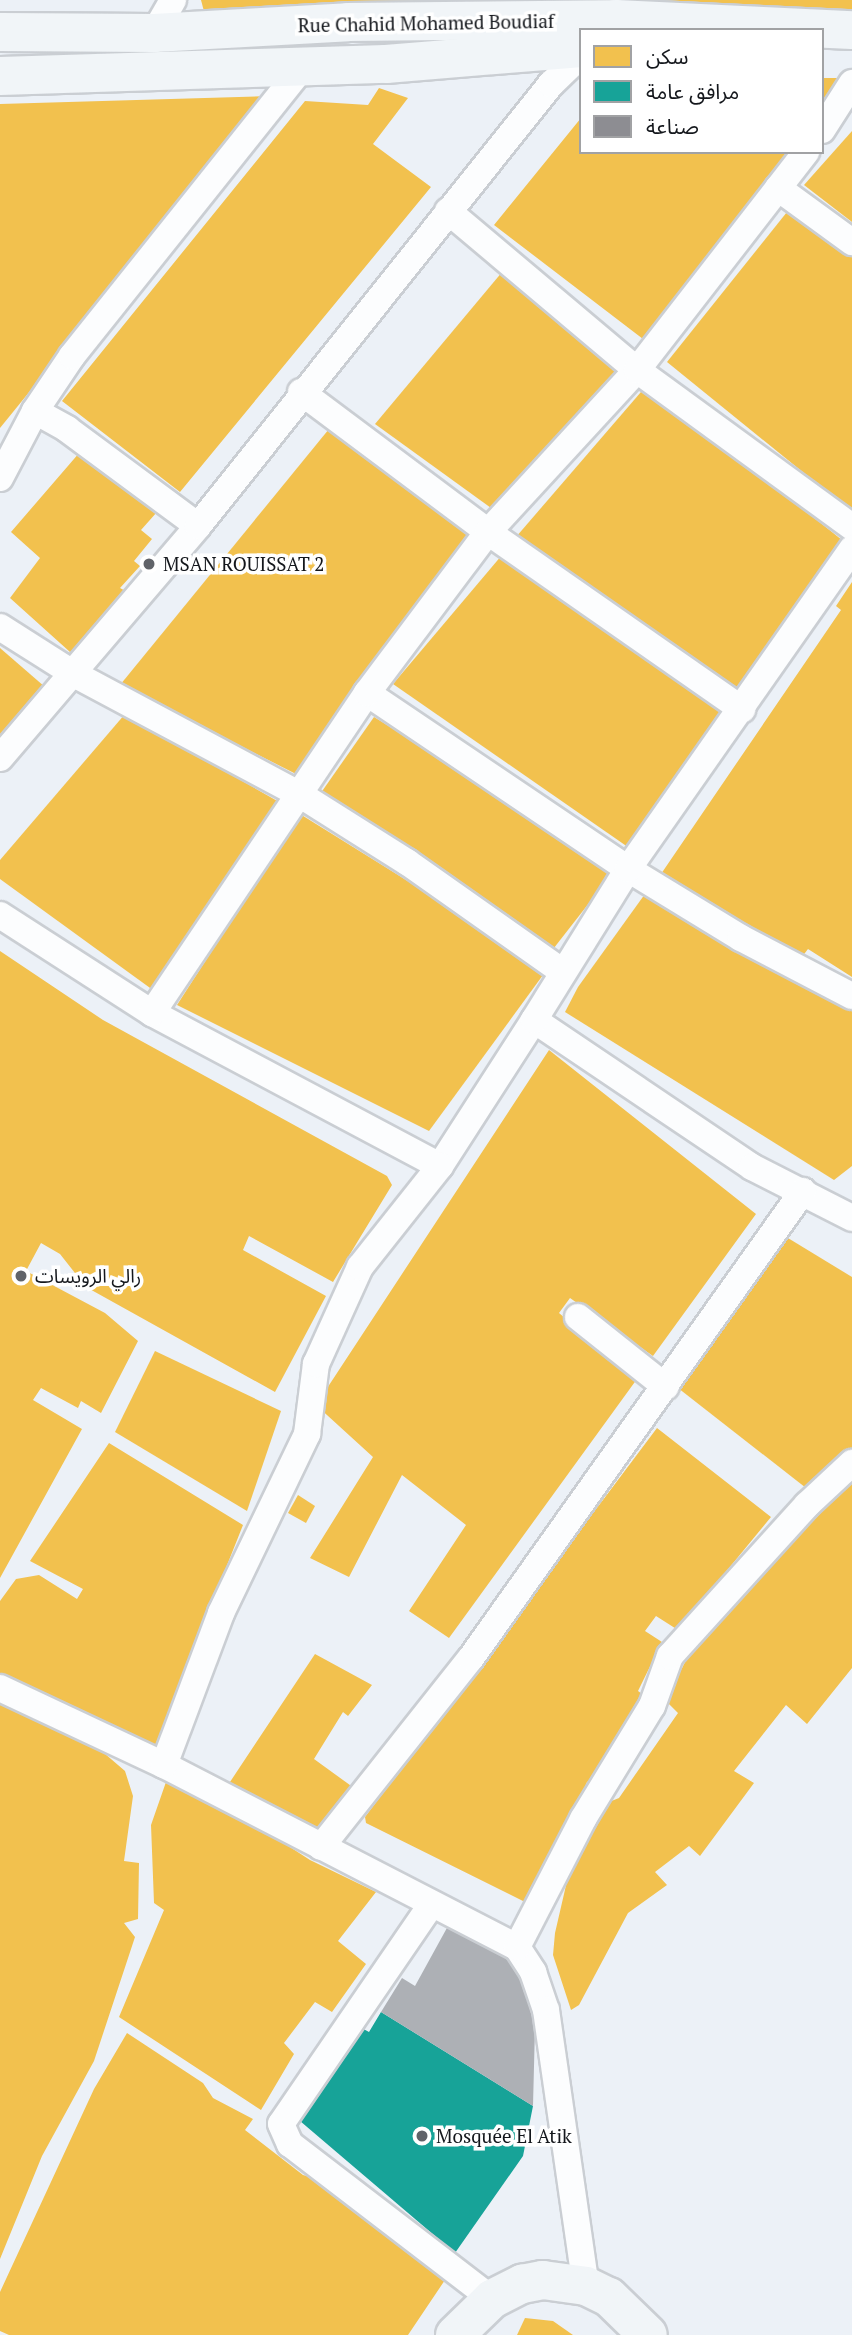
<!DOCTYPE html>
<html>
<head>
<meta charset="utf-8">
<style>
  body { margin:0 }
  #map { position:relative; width:852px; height:2335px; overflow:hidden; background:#ecf1f7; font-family:"PT Serif","Noto Sans Arabic",serif }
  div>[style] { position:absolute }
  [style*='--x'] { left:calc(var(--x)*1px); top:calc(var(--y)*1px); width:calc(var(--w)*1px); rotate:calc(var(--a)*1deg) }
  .homes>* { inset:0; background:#f2c14e }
  .public>* { inset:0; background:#17a398 }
  .industry>* { inset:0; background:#8d8d92 }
  .building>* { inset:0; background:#adb0b5 }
  .roads { filter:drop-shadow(2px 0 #caced3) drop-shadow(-2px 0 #caced3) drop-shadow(0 2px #caced3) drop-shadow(0 -2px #caced3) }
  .street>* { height:26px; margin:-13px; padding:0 13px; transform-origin:13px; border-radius:13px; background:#fcfdfe }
  .secondary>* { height:38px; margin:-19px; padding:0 19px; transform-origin:19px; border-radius:19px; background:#f1f5f8 }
  .dots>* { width:19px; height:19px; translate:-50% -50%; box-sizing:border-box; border:4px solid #fff; border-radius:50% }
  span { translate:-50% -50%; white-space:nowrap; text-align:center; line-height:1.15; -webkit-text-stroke:7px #fff; paint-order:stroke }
  .street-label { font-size:19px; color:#14171c }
  .poi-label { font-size:19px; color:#14171c }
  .left { translate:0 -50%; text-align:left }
  .legend { position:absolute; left:579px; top:28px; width:245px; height:126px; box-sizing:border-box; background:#fff; border:2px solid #a1a2a4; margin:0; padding:9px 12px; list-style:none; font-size:21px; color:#14171c }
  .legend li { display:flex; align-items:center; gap:14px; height:35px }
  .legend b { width:35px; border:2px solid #a1a2a4 }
</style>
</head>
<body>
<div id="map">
  <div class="homes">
    <div style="clip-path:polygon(201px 0,531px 0,531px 2px,206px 19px)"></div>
    <div style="clip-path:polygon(653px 0,852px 0,852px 10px,653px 2px)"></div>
    <div style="clip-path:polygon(822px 78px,841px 78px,822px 118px)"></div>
    <div style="clip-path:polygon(379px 88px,408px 98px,373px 144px,431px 187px,180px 492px,62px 401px,305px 101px,368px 105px)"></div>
    <div style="clip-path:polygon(270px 96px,0 428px,0 104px)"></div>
    <div style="clip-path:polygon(581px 118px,581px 152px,794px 152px,643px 339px,494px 225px)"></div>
    <div style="clip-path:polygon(852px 131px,852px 222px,804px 185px)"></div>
    <div style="clip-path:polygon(795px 202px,852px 250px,852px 512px,667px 362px)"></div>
    <div style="clip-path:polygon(508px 265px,622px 367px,498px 513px,375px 424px)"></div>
    <div style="clip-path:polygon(647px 385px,842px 540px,743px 699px,516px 537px)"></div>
    <div style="clip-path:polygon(329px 429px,480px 538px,296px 774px,120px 685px)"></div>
    <div style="clip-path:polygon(80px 452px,157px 512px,141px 530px,152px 539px,134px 561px,140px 566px,120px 588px,129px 593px,89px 652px,70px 652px,10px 598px,40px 558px,11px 532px)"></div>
    <div style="clip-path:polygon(502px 555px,733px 718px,635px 852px,393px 684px)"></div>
    <div style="clip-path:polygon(852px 582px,852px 977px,808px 949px,798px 962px,661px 874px,841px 610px,836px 606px)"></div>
    <div style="clip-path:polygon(0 648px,45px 687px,0 740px)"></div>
    <div style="clip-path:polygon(125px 714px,279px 802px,157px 993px,0 879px,0 860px)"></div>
    <div style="clip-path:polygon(374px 717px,618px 866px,550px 953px,318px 797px)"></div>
    <div style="clip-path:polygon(300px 814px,427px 893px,543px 975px,429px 1131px,177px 1005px)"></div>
    <div style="clip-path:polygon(650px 887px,852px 1007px,852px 1166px,834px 1180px,565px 1012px,578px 987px)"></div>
    <div style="clip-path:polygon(0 951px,103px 1020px,387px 1176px,392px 1185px,333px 1282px,249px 1236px,243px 1250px,326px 1296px,275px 1392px,86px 1287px,60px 1254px,41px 1243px,26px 1271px,105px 1313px,138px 1341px,101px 1413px,81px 1401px,78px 1408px,41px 1388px,33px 1400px,82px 1429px,0 1578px)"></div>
    <div style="clip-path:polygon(549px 1050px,756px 1214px,653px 1356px,570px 1298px,559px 1313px,637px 1379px,449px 1638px,409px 1611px,466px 1525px,402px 1475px,349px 1577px,310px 1558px,373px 1457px,316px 1405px)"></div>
    <div style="clip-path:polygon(783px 1235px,852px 1277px,852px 1458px,815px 1495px,678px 1388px)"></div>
    <div style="clip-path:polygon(155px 1351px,281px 1411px,247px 1511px,115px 1432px)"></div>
    <div style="clip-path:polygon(657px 1428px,771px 1517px,678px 1630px,656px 1616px,645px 1631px,662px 1642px,638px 1691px,649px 1699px,599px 1775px,587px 1782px,536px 1900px,523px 1901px,366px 1823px,365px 1817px)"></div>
    <div style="clip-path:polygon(109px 1443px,243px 1525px,153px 1752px,0 1679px,0 1601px,16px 1579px,39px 1575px,77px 1599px,83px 1589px,30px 1561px)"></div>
    <div style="clip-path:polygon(852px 1477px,852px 1668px,807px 1724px,786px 1705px,734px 1771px,754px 1783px,700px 1856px,689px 1846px,655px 1872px,667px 1885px,628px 1913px,579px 2005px,571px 2010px,553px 1955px,555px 1933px,567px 1881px,604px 1804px,619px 1798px,678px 1713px,666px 1701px,687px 1658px)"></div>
    <div style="clip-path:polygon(298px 1495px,315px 1506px,306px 1523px,288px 1513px)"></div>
    <div style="clip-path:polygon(315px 1654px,372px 1685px,348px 1716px,343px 1712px,314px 1759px,354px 1788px,316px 1840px,226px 1788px)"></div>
    <div style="clip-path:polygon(0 1702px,104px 1753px,125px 1771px,133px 1796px,124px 1861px,139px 1863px,138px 1919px,124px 1923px,135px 1937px,94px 2061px,42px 2156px,0 2259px)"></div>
    <div style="clip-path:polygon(166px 1782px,256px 1825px,310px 1860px,376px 1892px,338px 1941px,366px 1964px,332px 2012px,315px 2002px,284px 2043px,294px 2054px,261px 2110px,119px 2017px,164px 1910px,154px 1903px,151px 1825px)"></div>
    <div style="clip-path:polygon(127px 2033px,203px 2083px,213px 2098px,253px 2119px,245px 2130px,303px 2175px,338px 2185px,447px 2277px,408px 2335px,9px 2335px,0 2331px,0 2292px,94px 2089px)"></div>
    <div style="clip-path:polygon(525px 2318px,553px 2321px,573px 2335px,517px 2335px)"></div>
  </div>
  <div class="public">
    <div style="clip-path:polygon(381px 2012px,533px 2106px,523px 2156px,455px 2253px,293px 2115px,358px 2026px,369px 2032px)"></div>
  </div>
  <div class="industry">
    <div style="clip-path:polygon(148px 555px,157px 562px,148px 574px,140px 566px)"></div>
  </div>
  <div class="building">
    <div style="clip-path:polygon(448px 1926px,516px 1961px,535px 2027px,533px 2106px,381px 2012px,402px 1978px,415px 1986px)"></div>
  </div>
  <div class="roads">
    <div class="street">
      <div style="--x:154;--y:33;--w:38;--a:-60"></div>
      <div style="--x:822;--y:130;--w:56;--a:-57.4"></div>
      <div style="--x:778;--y:188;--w:92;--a:36.1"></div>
      <div style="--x:448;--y:211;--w:247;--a:40.1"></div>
      <div style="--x:637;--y:370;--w:266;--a:36.1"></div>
      <div style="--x:301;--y:392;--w:234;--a:36.8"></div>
      <div style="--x:488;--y:532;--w:310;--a:34.9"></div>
      <div style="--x:35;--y:411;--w:66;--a:-56.1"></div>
      <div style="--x:72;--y:356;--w:370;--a:-51.4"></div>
      <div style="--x:0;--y:478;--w:76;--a:-62.4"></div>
      <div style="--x:35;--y:411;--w:37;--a:29"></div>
      <div style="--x:67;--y:429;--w:163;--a:36.5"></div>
      <div style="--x:0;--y:627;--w:88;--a:32.4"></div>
      <div style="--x:74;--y:674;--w:255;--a:28.1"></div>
      <div style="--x:299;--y:794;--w:128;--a:32.2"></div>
      <div style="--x:407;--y:862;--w:191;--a:35.2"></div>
      <div style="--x:367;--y:693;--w:315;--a:34"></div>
      <div style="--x:628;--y:869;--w:132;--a:31.4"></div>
      <div style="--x:741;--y:938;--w:125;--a:27.6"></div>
      <div style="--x:0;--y:758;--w:305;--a:-49.5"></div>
      <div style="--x:198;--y:526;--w:566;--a:-51.39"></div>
      <div style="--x:551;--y:84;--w:42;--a:-44"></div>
      <div style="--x:0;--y:915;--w:181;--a:32.8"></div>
      <div style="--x:152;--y:1013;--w:326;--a:28"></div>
      <div style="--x:440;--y:1166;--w:174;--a:-57.2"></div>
      <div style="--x:534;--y:1020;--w:263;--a:34"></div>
      <div style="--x:752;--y:1167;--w:112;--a:27"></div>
      <div style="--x:152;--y:1013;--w:386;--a:-56.1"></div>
      <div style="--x:367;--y:693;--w:201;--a:-53.1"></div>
      <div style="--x:488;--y:532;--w:220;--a:-47.4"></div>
      <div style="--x:637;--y:370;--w:276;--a:-52.2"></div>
      <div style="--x:534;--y:1020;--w:178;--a:-58.1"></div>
      <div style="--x:628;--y:869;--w:391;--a:-55"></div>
      <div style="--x:578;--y:1317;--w:112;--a:38.5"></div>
      <div style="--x:0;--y:1688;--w:181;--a:25.2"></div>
      <div style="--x:164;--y:1765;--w:397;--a:27.3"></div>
      <div style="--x:517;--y:1947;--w:30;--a:57"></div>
      <div style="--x:533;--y:1972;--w:40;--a:71.1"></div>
      <div style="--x:546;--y:2010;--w:279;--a:81.8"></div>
      <div style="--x:164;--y:1765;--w:162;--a:-69.4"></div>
      <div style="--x:221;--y:1613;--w:199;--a:-64.3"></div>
      <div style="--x:307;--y:1434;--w:71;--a:-82.7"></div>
      <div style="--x:316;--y:1364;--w:107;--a:-65.6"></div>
      <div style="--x:360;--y:1267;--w:129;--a:-51.6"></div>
      <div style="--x:321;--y:1847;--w:241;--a:-51.6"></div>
      <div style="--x:471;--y:1658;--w:573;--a:-54.59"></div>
      <div style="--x:431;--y:1905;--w:265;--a:124.4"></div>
      <div style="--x:281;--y:2124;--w:22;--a:66"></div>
      <div style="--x:290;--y:2144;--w:255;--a:37.5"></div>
      <div style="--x:517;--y:1947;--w:144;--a:-62.7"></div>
      <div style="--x:583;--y:1819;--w:132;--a:-58.6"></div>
      <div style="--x:652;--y:1706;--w:53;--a:-70.2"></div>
      <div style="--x:670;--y:1656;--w:204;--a:-47.8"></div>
      <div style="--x:807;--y:1505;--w:62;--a:-43"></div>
    </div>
    <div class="secondary">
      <div style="--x:0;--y:32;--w:154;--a:0.4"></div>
      <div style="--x:154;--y:33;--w:194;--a:-3.2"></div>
      <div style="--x:348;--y:22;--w:268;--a:-0.6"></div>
      <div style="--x:616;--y:19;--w:236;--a:2.7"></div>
      <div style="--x:0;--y:76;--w:386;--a:-1.8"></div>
      <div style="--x:386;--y:64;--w:196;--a:-4.7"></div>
      <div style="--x:455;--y:2335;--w:52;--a:-44.2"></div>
      <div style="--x:492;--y:2299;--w:34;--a:-27"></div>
      <div style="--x:522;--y:2284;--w:21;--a:-11"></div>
      <div style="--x:543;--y:2280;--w:43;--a:7.9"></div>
      <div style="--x:586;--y:2286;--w:25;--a:26"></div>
      <div style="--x:609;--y:2297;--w:54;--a:44.3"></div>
    </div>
  </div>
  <div class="dots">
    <div style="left:149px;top:564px;background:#606369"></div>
    <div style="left:21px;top:1276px;background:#606369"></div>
    <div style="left:422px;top:2136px;background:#606369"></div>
  </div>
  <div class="street-label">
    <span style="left:426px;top:23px;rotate:-1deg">Rue Chahid Mohamed Boudiaf</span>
  </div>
  <div class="poi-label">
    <span class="left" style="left:163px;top:564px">MSAN ROUISSAT 2</span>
    <span class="left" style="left:35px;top:1276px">رالي الرويسات</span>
    <span class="left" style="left:436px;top:2136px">Mosquée El Atik</span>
  </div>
  <ul class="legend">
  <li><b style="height:19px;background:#f2c14e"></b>سكن</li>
  <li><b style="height:19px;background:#17a398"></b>مرافق عامة</li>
  <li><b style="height:19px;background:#8d8d92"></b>صناعة</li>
  </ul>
</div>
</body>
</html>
